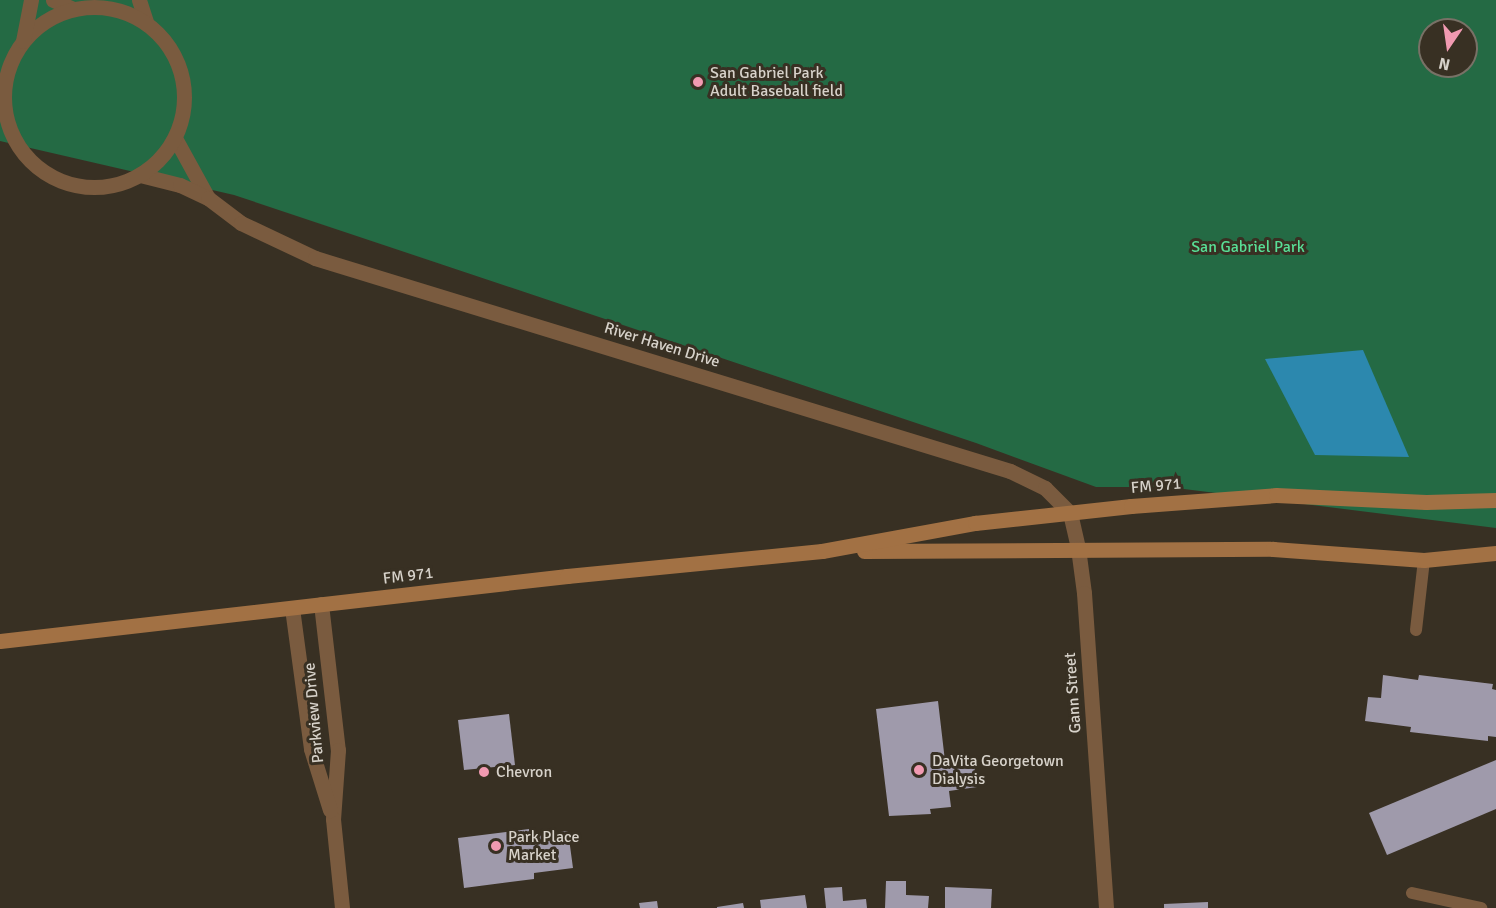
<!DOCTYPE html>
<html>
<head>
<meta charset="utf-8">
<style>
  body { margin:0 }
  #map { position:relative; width:1496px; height:908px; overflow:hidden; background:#383023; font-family:Signika,sans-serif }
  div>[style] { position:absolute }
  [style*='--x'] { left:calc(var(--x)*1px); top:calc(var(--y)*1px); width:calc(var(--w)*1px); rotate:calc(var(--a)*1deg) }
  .green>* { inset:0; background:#246a44 }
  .water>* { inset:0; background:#2c88ae }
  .building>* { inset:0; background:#9f9aab }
  .service>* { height:12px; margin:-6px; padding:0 6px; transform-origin:6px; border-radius:6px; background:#7a5b3f }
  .minor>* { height:15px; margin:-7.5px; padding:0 7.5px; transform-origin:7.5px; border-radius:7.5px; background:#7a5b3f }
  .tertiary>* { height:15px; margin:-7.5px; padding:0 7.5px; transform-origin:7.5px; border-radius:7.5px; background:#7a5b3f }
  .tertiary>.ring { margin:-7.5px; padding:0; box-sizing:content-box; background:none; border:15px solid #7a5b3f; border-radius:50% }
  .secondary>* { height:15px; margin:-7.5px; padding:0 7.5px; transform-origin:7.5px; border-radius:7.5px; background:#a27144 }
  .dots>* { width:16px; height:16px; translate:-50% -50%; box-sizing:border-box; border:3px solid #383023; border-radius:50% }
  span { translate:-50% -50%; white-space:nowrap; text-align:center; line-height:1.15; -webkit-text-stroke:6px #383023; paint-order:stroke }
  .poi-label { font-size:16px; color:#d7d2ca }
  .left { translate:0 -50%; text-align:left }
  .park-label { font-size:16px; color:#58df96 }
  .street-label { font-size:16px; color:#d7d2ca }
  .north { position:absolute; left:1418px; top:18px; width:60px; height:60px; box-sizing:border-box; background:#383023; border:2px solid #787166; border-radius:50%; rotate:193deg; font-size:16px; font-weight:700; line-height:24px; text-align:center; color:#d7d2ca }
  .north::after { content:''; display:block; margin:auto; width:21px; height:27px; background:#f19ab1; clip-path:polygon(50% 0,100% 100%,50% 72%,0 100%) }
</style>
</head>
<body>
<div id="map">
  <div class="green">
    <div style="clip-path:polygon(evenodd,0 0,1496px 0,1496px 528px,1168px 487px,1096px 487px,976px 443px,234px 195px,0 141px,0 0,1430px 30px,1466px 30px,1466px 66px,1430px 66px,1430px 30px)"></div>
  </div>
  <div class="water">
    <div style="clip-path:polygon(1363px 350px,1409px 457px,1315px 455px,1265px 359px)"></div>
  </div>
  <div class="building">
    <div style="clip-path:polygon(1383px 675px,1418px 680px,1419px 675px,1493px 684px,1492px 689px,1496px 690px,1496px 737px,1488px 736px,1488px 741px,1410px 732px,1411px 727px,1365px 721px,1368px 697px,1381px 698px)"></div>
    <div style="clip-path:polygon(938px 701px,945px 761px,973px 757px,977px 787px,949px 791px,951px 807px,930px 809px,931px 814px,889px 816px,876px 709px)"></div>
    <div style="clip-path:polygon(509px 714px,515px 765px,464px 770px,458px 720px)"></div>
    <div style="clip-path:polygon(1496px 760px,1496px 809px,1387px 855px,1369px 813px)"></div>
    <div style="clip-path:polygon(529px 829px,530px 835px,568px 831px,573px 868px,534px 873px,534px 879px,464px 888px,458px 838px)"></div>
    <div style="clip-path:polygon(886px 881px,906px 881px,906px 895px,929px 896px,928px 908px,885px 908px)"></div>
    <div style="clip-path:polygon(842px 887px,843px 901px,866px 899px,867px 908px,826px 908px,824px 888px)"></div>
    <div style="clip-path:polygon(945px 887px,992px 889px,991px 908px,945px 908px)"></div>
    <div style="clip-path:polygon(805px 895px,807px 908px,761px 908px,760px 900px)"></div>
    <div style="clip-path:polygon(657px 901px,658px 908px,640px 908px,639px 903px)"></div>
    <div style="clip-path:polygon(1208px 902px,1208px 908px,1164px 908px,1164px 904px)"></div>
    <div style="clip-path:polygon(743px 903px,744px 908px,717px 908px,717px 907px)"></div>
  </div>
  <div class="service">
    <div style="--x:1416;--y:630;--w:70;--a:-83.5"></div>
    <div style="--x:1412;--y:893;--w:71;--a:12.3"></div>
  </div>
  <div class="minor">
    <div style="--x:175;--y:138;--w:68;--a:61.2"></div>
    <div style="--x:140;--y:175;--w:41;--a:14"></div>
    <div style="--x:180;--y:185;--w:31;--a:25"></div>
    <div style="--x:208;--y:198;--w:41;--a:37.1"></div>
    <div style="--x:241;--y:223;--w:82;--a:25.3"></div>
    <div style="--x:315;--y:258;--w:727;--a:17.04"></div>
    <div style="--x:1010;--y:471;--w:39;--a:26"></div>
    <div style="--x:1045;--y:488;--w:35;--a:45"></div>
    <div style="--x:1070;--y:513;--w:36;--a:77"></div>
    <div style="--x:1078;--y:548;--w:45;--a:82.4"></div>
    <div style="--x:1084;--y:593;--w:316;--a:86"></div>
    <div style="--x:321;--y:604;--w:147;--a:83.4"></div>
    <div style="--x:338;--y:750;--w:69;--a:94.1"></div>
    <div style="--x:333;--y:819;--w:89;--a:84.2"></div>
    <div style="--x:292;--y:608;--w:142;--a:82.3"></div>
    <div style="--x:311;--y:749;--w:64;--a:72.7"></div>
  </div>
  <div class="tertiary">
    <div style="--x:53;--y:0;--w:22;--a:24"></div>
    <div style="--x:139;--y:0;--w:25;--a:72"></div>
    <div class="ring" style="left:4px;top:7px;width:165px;height:165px"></div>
    <div style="--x:23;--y:41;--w:42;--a:-79"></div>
  </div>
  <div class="secondary">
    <div style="--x:864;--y:551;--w:409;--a:-0.3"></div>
    <div style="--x:1273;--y:549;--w:151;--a:4.2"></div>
    <div style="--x:1424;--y:560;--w:72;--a:-5.6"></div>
    <div style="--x:0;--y:641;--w:571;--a:-6.54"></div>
    <div style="--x:567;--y:576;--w:256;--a:-5.6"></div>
    <div style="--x:822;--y:551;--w:156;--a:-10.4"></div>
    <div style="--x:975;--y:523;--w:157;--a:-6.2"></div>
    <div style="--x:1131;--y:506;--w:145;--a:-4.3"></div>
    <div style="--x:1276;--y:495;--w:150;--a:2.7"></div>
    <div style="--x:1426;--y:502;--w:70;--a:-1.6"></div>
  </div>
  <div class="dots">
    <div style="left:698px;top:82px;background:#f19ab1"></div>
    <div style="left:919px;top:770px;background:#f19ab1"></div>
    <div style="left:484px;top:772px;background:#f19ab1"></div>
    <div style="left:496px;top:846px;background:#f19ab1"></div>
  </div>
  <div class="poi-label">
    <span class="left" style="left:710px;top:82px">San Gabriel Park<br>Adult Baseball field</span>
    <span class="left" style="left:932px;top:770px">DaVita Georgetown<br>Dialysis</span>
    <span class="left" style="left:496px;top:772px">Chevron</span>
    <span class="left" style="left:508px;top:846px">Park Place<br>Market</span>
  </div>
  <div class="park-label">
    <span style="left:1248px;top:247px">San Gabriel Park</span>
  </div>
  <div class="street-label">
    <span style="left:662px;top:345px;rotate:17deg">River Haven Drive</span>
    <span style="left:1156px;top:486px;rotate:-5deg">FM 971</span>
    <span style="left:408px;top:576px;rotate:-7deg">FM 971</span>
    <span style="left:1073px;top:693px;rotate:-94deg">Gann Street</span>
    <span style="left:314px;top:713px;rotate:-95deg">Parkview Drive</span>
  </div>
  <div class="north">N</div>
</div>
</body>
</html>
